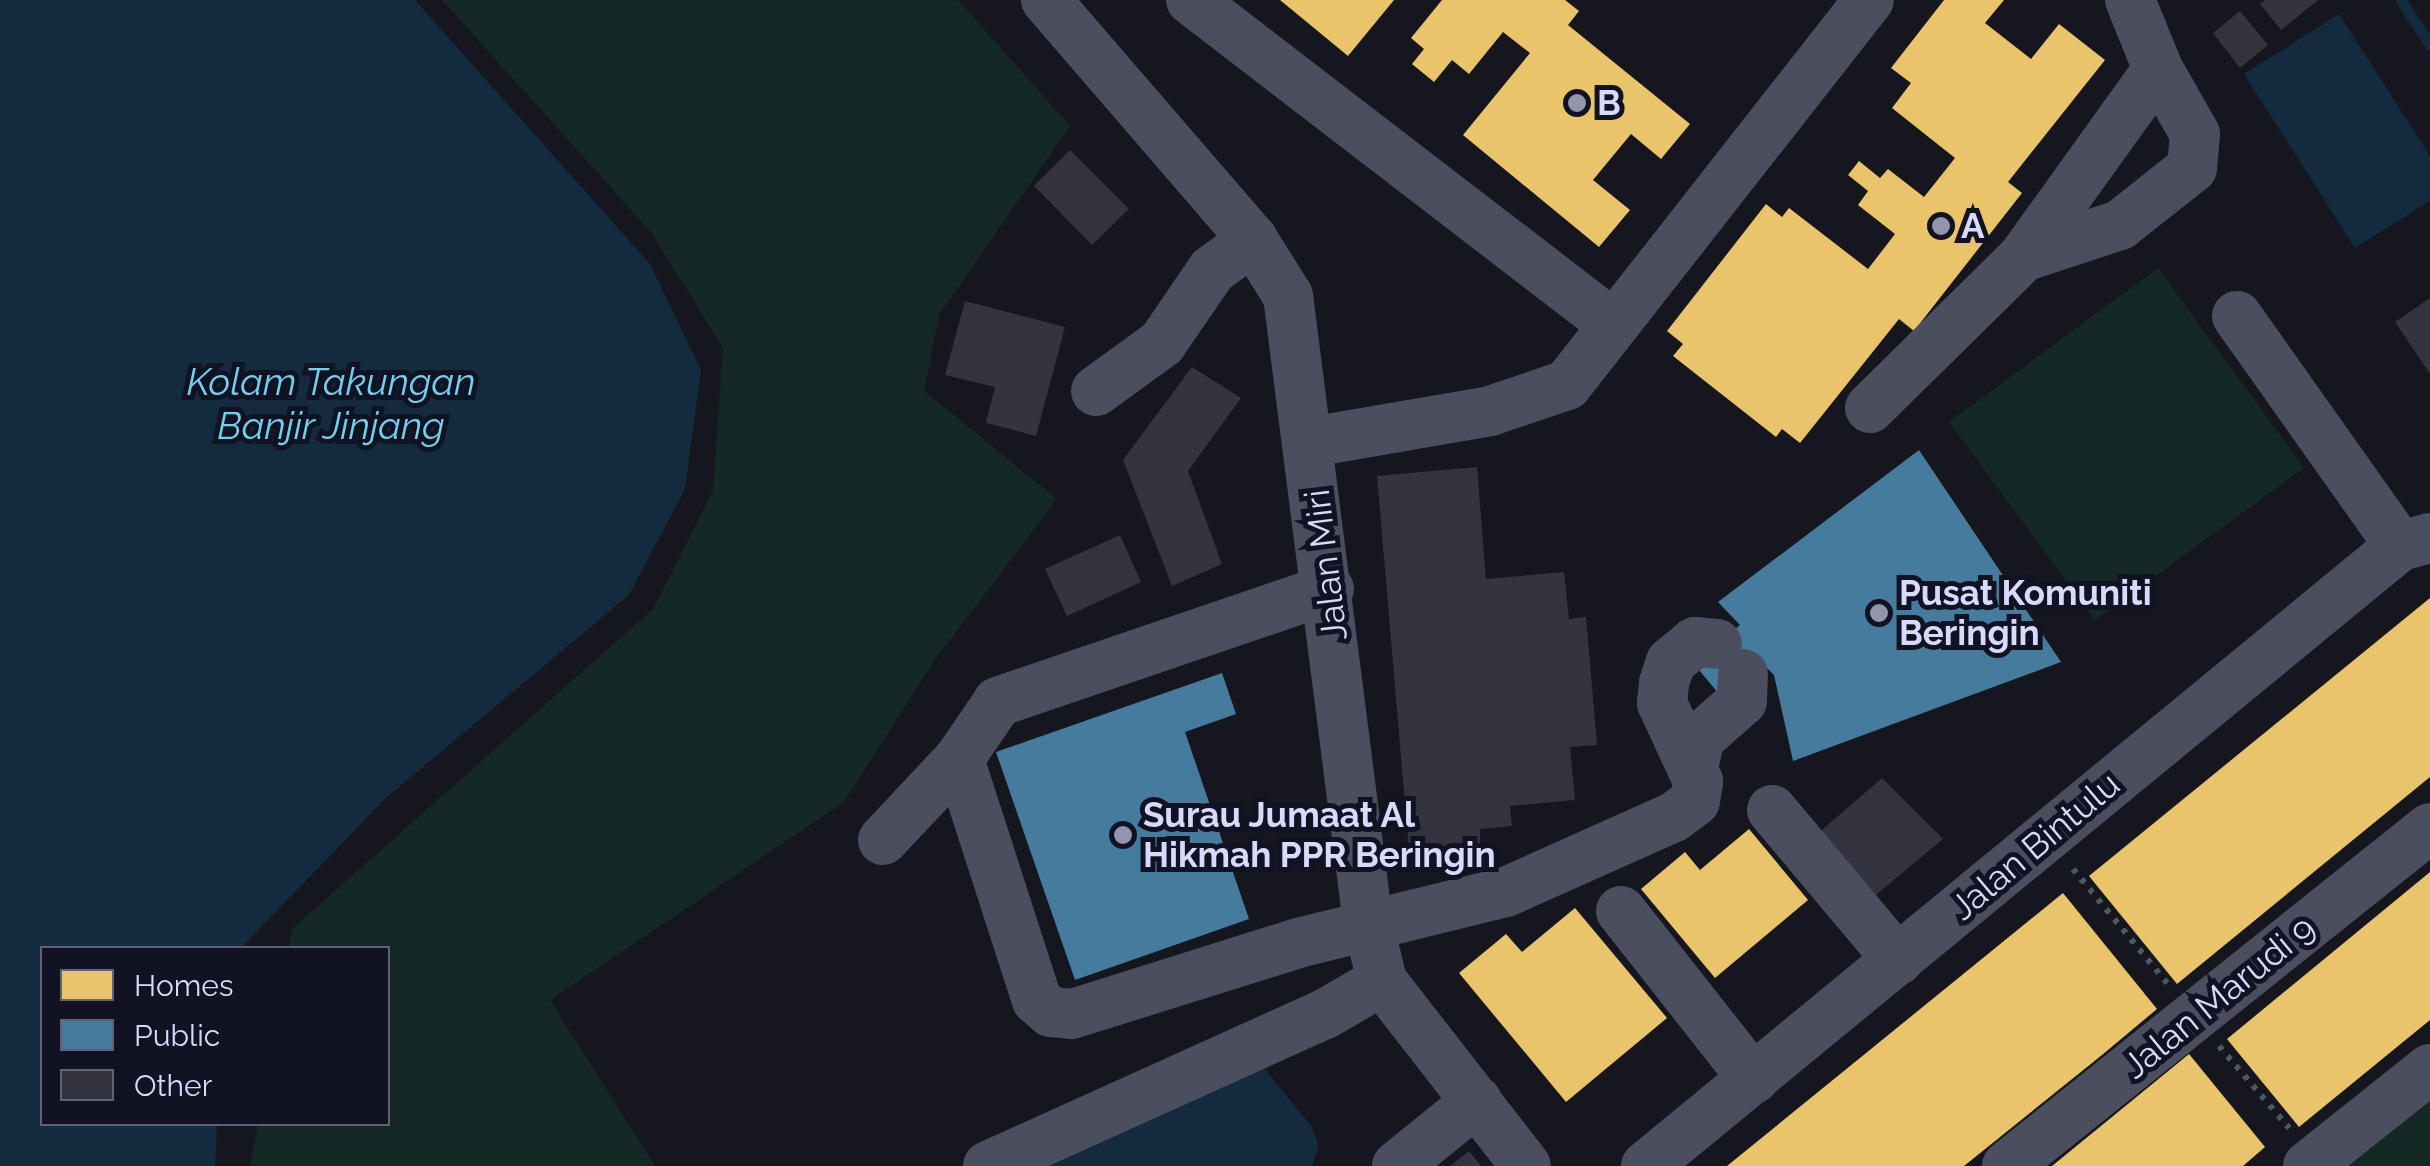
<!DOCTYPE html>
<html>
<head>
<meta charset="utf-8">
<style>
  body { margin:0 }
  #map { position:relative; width:2430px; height:1166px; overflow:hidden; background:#15161e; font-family:Raleway,sans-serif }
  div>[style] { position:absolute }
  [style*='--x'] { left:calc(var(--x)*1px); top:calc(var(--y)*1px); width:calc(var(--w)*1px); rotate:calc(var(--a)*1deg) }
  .green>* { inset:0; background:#142925 }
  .water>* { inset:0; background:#122b3e }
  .homes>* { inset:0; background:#e9c46a }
  .public>* { inset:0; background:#457b9d }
  .stream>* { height:11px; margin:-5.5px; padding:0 5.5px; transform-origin:5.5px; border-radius:5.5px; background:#122b3e }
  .building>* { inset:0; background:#333440 }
  .path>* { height:6px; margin-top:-3px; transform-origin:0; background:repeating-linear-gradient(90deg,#4b5a60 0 5px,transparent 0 13px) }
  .minor>* { height:50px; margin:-25px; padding:0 25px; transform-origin:25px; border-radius:25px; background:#4b4e5e }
  .dots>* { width:28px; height:28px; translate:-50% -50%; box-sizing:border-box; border:5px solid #111222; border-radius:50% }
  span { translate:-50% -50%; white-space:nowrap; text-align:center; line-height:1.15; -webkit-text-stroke:10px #111222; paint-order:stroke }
  .poi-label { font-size:35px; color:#d7dafa; font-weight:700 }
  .left { translate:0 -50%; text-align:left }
  .street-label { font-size:35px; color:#d7dafa }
  .water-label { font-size:38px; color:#70d0ef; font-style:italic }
  .legend { position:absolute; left:40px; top:946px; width:350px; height:180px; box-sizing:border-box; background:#111222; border:2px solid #606278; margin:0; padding:12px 18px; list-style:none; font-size:30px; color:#d7dafa }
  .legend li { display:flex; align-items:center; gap:20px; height:50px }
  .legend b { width:50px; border:2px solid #606278 }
</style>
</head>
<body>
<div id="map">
  <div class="green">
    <div style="clip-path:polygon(442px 0,958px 0,1070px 126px,939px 315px,924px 391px,1057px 499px,934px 661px,844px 802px,550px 1000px,655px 1166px,250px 1166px,258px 1124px,388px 1124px,388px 948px,289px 948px,292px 929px,653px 609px,713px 491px,723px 348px,651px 232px)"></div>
    <div style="clip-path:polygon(2158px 268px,2304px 468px,2095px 620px,1949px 422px)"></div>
    <div style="clip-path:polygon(2430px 1092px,2430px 1166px,2336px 1166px)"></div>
  </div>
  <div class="water">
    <div style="clip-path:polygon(0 0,415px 0,650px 264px,701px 370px,685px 489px,629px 595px,387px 797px,241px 948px,42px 948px,42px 1124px,217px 1124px,215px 1166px,0 1166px)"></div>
    <div style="clip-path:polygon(2339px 14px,2430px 156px,2430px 201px,2355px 248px,2244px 74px)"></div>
    <div style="clip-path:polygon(1259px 1062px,1312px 1127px,1319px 1146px,1312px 1166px,1026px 1166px)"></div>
  </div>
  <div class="homes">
    <div style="clip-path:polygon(1280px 0,1394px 0,1348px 56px)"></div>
    <div style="clip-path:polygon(1442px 0,1565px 0,1579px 11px,1568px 25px,1690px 124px,1661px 159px,1631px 134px,1593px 180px,1630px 210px,1599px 247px,1463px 135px,1530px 53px,1503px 32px,1469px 74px,1452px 60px,1434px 82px,1412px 64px,1424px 49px,1411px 38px)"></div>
    <div style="clip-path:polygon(1944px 0,2004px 0,1985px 23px,2031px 59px,2059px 24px,2105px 60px,2008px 182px,2022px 193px,1914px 331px,1899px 319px,1800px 443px,1782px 429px,1776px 437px,1673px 356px,1683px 344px,1667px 331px,1766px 204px,1782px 217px,1789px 208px,1868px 269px,1895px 234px,1858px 205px,1868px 191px,1848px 175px,1859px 161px,1880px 178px,1888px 169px,1924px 197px,1955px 158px,1892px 108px,1911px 83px,1891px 68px)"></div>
    <div style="clip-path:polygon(2430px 598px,2430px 777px,2177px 984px,2089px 876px)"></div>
    <div style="clip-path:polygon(1749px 829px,1808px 900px,1715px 978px,1641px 889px,1685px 852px,1700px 870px)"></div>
    <div style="clip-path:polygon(2430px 872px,2430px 1020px,2299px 1127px,2227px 1039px)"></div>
    <div style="clip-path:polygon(2063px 893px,2157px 1009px,2102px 1055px,1964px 1166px,1727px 1166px)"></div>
    <div style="clip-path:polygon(1575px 908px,1667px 1018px,1566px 1102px,1459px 973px,1506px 934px,1522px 952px)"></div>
    <div style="clip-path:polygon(2189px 1054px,2265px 1147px,2243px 1166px,2052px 1166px)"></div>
  </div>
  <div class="public">
    <div style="clip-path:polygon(1919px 450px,2061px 662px,1793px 761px,1774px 675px,1759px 660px,1719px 694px,1694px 664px,1740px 625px,1718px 602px)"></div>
    <div style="clip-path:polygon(1222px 673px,1236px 714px,1185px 732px,1249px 919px,1075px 980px,996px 752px)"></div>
  </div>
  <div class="stream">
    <div style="--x:2401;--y:0;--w:54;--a:57.2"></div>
  </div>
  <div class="building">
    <div style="clip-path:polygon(2265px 0,2318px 0,2281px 30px,2260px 4px)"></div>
    <div style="clip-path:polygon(2240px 11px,2268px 45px,2240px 68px,2213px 33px)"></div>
    <div style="clip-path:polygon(1070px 150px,1129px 209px,1092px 245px,1034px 186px)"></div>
    <div style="clip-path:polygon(2430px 298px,2430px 374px,2395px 322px)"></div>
    <div style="clip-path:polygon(965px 301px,1065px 327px,1036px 436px,986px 423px,995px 387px,945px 375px)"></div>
    <div style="clip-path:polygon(1192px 367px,1241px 398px,1188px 471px,1222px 564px,1172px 586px,1123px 460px)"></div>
    <div style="clip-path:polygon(1477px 467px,1486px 579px,1564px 572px,1569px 619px,1586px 617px,1597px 745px,1570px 747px,1575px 800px,1510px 806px,1512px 826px,1480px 829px,1480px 843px,1409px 850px,1377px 476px)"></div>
    <div style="clip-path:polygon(1120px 535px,1141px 582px,1067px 616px,1045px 569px)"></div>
    <div style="clip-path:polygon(1882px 778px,1943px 839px,1876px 895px,1815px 836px)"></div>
    <div style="clip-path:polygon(1469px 1151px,1481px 1166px,1450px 1166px)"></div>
  </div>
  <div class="path">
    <div style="--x:2073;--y:869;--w:148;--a:50.5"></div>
    <div style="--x:2219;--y:1046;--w:108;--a:49.5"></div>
  </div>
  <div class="minor">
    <div style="--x:1046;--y:0;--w:317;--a:49.2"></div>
    <div style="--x:1253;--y:240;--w:66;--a:58"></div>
    <div style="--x:1288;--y:296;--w:632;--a:82.73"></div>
    <div style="--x:1368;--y:923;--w:60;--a:76.4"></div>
    <div style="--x:1382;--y:981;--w:234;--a:52.1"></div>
    <div style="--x:1191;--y:0;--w:533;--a:37.54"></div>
    <div style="--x:2023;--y:257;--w:102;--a:-18.3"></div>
    <div style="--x:2120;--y:225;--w:92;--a:-38.4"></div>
    <div style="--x:2192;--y:168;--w:34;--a:-85"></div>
    <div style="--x:2195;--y:134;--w:75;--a:-119.6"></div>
    <div style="--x:2237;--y:316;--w:282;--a:54.7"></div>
    <div style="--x:1096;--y:391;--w:82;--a:-36"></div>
    <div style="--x:1162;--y:343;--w:88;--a:-55.6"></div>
    <div style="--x:1212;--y:270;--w:51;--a:-36.2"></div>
    <div style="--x:1870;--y:408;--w:215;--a:-44.6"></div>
    <div style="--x:2023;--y:257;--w:231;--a:-54.3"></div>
    <div style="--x:2158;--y:69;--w:74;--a:-112.1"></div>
    <div style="--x:1311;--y:442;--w:182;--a:-9.8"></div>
    <div style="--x:1490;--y:411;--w:81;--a:-18.7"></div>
    <div style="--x:1567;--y:385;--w:489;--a:-51.9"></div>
    <div style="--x:1329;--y:589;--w:350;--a:161.2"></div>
    <div style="--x:998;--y:702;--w:69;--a:124.4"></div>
    <div style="--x:959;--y:759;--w:253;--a:72.1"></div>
    <div style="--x:1037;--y:1000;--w:18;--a:41"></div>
    <div style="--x:1051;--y:1012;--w:21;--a:5"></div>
    <div style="--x:1072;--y:1014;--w:237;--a:-17.4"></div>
    <div style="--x:1298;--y:943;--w:214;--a:-13.8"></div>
    <div style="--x:1506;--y:892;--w:184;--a:-24.1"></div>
    <div style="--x:1674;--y:817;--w:26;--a:-37"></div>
    <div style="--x:1695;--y:801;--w:20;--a:-81"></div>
    <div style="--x:1698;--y:781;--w:86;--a:-114.8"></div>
    <div style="--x:1662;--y:703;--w:20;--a:-84"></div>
    <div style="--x:1664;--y:683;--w:22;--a:-72"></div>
    <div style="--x:1671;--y:662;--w:31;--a:-40"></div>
    <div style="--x:1695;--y:642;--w:22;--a:5"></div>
    <div style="--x:1694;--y:763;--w:26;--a:-77"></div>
    <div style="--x:1700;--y:738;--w:56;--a:-41.4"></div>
    <div style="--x:1742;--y:701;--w:27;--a:-88"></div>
    <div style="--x:1772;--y:810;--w:196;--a:50"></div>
    <div style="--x:883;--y:840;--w:111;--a:-46.8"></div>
    <div style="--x:1621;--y:911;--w:214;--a:51.8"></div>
    <div style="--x:988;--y:1166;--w:370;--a:-24.3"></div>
    <div style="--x:1325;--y:1014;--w:66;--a:-30.1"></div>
    <div style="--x:1397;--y:1166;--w:103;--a:-39.1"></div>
    <div style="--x:1646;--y:1166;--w:976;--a:-39.43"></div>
    <div style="--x:2400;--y:546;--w:31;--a:-15"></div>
    <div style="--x:2007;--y:1166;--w:541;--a:-38.63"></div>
    <div style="--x:2308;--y:1166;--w:156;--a:-38.5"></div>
  </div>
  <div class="dots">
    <div style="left:1577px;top:103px;background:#9395ad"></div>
    <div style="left:1941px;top:226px;background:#9395ad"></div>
    <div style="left:1879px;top:613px;background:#9395ad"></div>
    <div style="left:1123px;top:835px;background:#9395ad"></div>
  </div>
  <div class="poi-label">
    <span class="left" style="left:1597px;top:103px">B</span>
    <span class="left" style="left:1961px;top:226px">A</span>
    <span class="left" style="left:1899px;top:613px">Pusat Komuniti<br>Beringin</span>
    <span class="left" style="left:1143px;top:835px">Surau Jumaat Al<br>Hikmah PPR Beringin</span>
  </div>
  <div class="street-label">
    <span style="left:1326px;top:565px;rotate:-97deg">Jalan Miri</span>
    <span style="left:2035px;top:846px;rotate:-40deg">Jalan Bintulu</span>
    <span style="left:2219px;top:997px;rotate:-39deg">Jalan Marudi 9</span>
  </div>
  <div class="water-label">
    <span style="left:331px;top:404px">Kolam Takungan<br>Banjir Jinjang</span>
  </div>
  <ul class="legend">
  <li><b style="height:28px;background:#e9c46a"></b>Homes</li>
  <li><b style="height:28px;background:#457b9d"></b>Public</li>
  <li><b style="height:28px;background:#333440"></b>Other</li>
  </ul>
</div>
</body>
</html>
